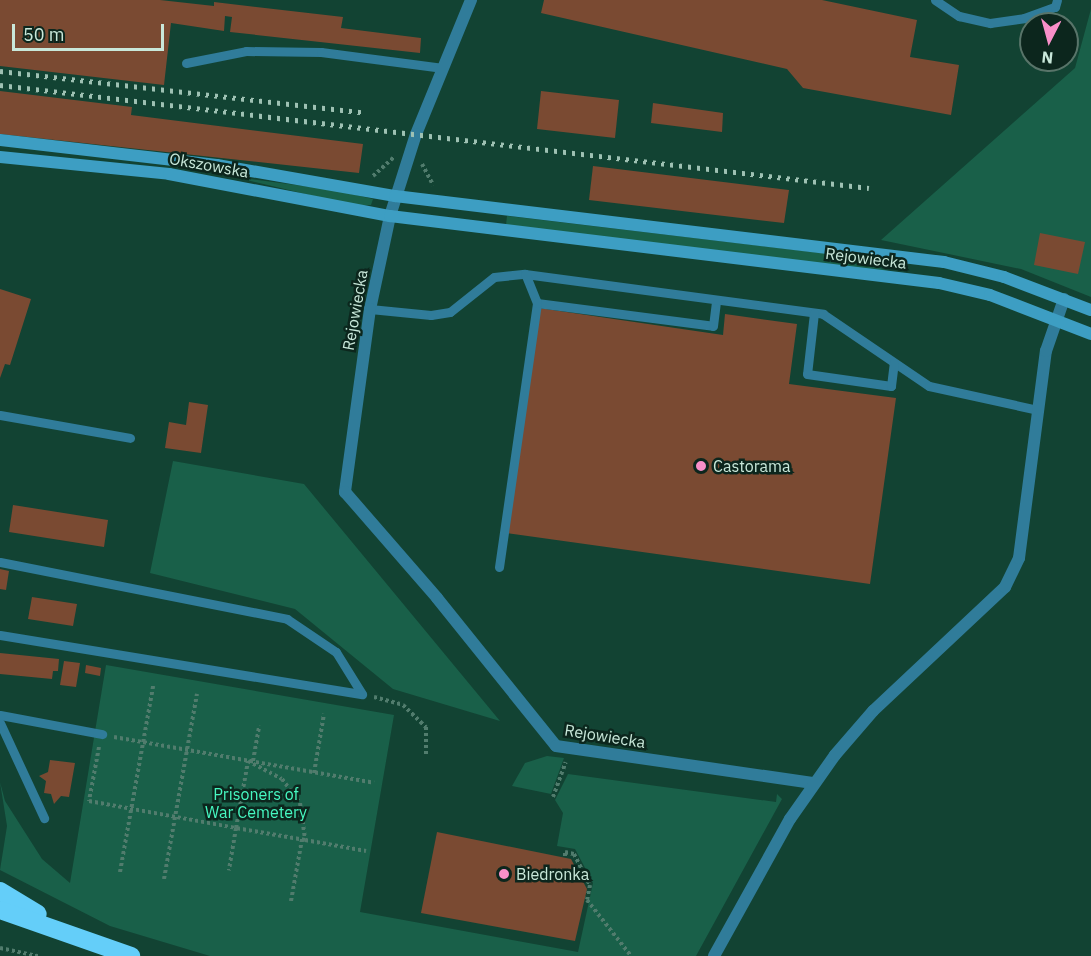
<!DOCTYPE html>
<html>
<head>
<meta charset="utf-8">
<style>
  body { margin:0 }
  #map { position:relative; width:1091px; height:956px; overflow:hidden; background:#124333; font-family:"IBM Plex Sans",sans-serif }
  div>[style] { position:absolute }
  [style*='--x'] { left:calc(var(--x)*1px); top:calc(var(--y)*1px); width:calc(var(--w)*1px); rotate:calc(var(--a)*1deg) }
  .green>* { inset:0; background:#196049 }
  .building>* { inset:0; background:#7a4a32 }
  .path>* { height:4px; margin-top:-2px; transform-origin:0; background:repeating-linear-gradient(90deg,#517c6d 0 3px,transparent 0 6px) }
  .lane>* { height:9px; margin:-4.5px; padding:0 4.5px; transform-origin:4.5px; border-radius:4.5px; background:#307c9a }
  .street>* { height:12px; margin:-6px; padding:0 6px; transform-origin:6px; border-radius:6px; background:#307c9a }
  .secondary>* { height:12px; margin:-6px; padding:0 6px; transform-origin:6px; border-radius:6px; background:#3d9ec3 }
  .highway>* { height:18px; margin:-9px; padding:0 9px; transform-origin:9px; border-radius:9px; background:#64cef9 }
  .rail>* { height:4.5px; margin-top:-2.25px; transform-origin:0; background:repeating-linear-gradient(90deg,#9ec1b3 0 3px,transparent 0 9px) }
  .dots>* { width:16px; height:16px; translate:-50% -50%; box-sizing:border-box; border:3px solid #0c261d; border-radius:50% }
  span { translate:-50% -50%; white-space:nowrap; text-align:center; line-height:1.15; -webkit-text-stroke:5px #0c261d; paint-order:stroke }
  .street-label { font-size:16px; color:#c9e8da }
  .poi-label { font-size:16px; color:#c9e8da }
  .left { translate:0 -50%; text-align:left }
  .park-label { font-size:16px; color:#46f8c1 }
  .north { position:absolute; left:1019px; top:12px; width:60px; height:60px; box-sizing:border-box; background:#0c261d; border:2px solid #587469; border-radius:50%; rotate:186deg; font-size:16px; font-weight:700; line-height:24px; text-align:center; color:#c9e8da }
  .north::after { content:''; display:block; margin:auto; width:21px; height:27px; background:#f98fc9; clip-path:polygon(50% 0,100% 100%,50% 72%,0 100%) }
  .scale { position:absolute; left:12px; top:24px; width:152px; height:27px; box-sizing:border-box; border:3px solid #c9e8da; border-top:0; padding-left:8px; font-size:18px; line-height:21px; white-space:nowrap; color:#c9e8da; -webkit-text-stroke:4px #0c261d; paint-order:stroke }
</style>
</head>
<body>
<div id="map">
  <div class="green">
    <div style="clip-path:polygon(1091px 9px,1091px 297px,1021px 269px,881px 240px,1075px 68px)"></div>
    <div style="clip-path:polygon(234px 177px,334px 190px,373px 199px,371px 205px,356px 206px)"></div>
    <div style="clip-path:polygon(507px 216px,847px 256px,894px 273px,506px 225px)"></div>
    <div style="clip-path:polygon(173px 461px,304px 484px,500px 721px,393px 689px,295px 609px,150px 573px)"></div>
    <div style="clip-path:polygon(106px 665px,394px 715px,360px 912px,578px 952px,593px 883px,575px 849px,557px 846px,563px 813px,555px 800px,568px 774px,776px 802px,777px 794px,782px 799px,696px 956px,210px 956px,110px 926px,0 870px,7px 826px,0 782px,5px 801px,42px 859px,70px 883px)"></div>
    <div style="clip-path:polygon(547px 756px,564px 758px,551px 794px,512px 786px,525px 763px)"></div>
  </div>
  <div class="building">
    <div style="clip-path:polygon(0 0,160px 0,214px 6px,214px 2px,343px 17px,341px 28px,421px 38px,420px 53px,230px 32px,232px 17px,225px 16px,224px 31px,171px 23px,164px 85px,0 66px)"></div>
    <div style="clip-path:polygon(544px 0,822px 0,917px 20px,910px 57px,959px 65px,951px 115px,803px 88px,787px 69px,541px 13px)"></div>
    <div style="clip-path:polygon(0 91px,132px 107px,131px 115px,363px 144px,359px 173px,0 134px)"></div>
    <div style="clip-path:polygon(541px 91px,619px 100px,615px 138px,537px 129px)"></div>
    <div style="clip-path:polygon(653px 103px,723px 113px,722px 132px,651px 123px)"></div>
    <div style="clip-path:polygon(593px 166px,789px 190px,784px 223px,589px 200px)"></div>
    <div style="clip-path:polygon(1040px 233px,1085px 242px,1078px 274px,1034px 265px)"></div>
    <div style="clip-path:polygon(0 289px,31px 299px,10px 365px,5px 364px,0 378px)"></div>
    <div style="clip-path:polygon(539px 308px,723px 335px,725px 314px,797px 324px,789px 384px,896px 398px,870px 584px,507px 533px)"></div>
    <div style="clip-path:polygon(189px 402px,208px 405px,201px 453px,165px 448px,169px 422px,186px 425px)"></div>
    <div style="clip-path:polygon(13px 505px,108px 520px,104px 547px,9px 532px)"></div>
    <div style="clip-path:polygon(0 569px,9px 571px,6px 590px,0 589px)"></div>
    <div style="clip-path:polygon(32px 597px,77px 604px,73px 626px,28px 619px)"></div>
    <div style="clip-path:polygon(0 653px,59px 659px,58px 671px,53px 671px,52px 679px,0 674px)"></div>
    <div style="clip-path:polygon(64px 661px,80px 663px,76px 687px,60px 685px)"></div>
    <div style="clip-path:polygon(86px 665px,101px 668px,100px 676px,85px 673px)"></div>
    <div style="clip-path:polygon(50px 760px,75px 763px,69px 797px,61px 796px,54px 804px,51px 794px,44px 793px,46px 781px,39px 776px,48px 772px)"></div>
    <div style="clip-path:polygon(437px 832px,571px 859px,587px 889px,575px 941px,421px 913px)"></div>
  </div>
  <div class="path">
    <div style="--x:422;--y:164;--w:24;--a:62"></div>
    <div style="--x:373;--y:176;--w:28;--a:-42"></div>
    <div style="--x:374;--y:697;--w:30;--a:15"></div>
    <div style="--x:403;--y:705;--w:32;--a:44"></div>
    <div style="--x:426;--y:727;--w:27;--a:90"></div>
    <div style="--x:114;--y:737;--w:264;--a:10"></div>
    <div style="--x:99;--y:747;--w:55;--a:100.5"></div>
    <div style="--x:89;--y:801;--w:149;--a:10.4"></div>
    <div style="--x:236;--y:828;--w:68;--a:-79.8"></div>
    <div style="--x:248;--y:761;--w:38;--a:28"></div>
    <div style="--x:282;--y:779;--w:30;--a:53"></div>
    <div style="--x:300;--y:803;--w:37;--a:82"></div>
    <div style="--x:305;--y:840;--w:70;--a:-170.1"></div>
    <div style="--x:236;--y:828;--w:43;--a:99.5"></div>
    <div style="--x:253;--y:761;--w:36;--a:-80"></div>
    <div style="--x:314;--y:773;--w:60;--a:-80.4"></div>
    <div style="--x:553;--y:797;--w:37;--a:-70"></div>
    <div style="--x:305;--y:840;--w:62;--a:10.2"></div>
    <div style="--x:565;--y:856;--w:4;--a:-90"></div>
    <div style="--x:565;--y:852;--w:9;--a:13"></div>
    <div style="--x:574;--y:854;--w:35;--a:63"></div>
    <div style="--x:590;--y:885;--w:15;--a:101"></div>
    <div style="--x:587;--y:900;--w:71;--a:51.8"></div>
    <div style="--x:120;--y:872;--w:189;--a:-79.9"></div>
    <div style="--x:164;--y:879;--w:188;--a:-79.9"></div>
    <div style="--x:291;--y:901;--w:63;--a:-79.9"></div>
    <div style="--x:0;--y:948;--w:39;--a:12"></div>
  </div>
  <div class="lane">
    <div style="--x:935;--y:0;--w:29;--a:34"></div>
    <div style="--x:959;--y:16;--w:32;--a:13"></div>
    <div style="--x:990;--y:23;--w:34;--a:-8"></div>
    <div style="--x:1024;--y:18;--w:33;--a:-20"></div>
    <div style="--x:1055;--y:7;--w:7;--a:-74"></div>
    <div style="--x:186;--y:63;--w:61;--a:-11.3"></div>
    <div style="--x:246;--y:51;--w:75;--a:0.8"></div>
    <div style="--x:321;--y:52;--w:123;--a:7.5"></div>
    <div style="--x:537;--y:303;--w:177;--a:7.4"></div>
    <div style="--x:713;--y:326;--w:26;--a:-83"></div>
    <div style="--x:370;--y:309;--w:61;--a:5.6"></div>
    <div style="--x:431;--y:315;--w:19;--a:-9"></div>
    <div style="--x:450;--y:312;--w:56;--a:-38.5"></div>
    <div style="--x:494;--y:277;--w:31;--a:-6"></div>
    <div style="--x:525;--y:274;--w:301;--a:7.6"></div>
    <div style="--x:823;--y:314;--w:128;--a:34.2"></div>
    <div style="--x:929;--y:386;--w:112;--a:12.4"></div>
    <div style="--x:814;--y:313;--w:61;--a:96.5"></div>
    <div style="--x:807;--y:374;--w:85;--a:8.1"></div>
    <div style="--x:891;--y:386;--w:23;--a:-83"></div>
    <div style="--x:0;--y:415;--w:132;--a:10"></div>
    <div style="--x:0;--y:562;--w:293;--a:11.2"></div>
    <div style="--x:287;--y:619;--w:59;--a:34"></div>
    <div style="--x:336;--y:652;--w:49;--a:58.2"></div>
    <div style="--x:499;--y:567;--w:267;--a:-81.8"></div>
    <div style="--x:537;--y:303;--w:31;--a:-112"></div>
    <div style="--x:0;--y:635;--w:367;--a:9.3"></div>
    <div style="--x:0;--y:715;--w:104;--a:10.6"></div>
    <div style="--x:0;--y:723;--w:105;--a:65.1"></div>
  </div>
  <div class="street">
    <div style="--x:471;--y:0;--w:145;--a:112.3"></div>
    <div style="--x:416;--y:134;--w:86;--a:107.6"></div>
    <div style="--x:390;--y:216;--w:95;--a:102.1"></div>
    <div style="--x:370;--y:309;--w:185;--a:97.8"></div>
    <div style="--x:345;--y:492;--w:140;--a:49"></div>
    <div style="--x:437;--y:598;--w:190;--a:51.2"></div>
    <div style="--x:556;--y:746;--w:261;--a:8.2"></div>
    <div style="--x:714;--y:956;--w:157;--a:-61"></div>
    <div style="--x:790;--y:819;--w:78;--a:-54.9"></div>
    <div style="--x:835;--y:755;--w:58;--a:-49.2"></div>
    <div style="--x:873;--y:711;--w:181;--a:-43.2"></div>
    <div style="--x:1005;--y:587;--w:32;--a:-64"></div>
    <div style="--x:1019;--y:558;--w:209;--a:-82.6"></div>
    <div style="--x:1046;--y:351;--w:55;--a:-70.9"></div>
  </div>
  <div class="secondary">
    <div style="--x:0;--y:140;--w:218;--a:6.6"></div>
    <div style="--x:217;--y:165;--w:181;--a:9.9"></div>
    <div style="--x:395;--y:196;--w:553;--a:6.86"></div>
    <div style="--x:944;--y:262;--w:62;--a:14"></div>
    <div style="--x:1004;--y:277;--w:93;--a:20.8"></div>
    <div style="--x:0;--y:157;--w:170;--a:5.7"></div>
    <div style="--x:169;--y:174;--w:225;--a:10.8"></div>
    <div style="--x:390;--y:216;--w:553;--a:6.96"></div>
    <div style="--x:939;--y:283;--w:52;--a:13.2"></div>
    <div style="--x:990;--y:295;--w:108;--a:21.1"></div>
  </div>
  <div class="highway">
    <div style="--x:0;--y:891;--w:44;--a:31.2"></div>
    <div style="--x:0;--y:910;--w:139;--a:19.3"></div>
  </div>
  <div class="rail">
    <div style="--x:0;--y:71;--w:364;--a:6.5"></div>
    <div style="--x:0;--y:85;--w:875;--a:6.76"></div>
  </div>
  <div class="dots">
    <div style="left:701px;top:466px;background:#f98fc9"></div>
    <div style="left:504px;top:874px;background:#f98fc9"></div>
  </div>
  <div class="street-label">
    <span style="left:209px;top:165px;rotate:10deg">Okszowska</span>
    <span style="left:866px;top:258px;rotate:7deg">Rejowiecka</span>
    <span style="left:355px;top:310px;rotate:-80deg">Rejowiecka</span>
    <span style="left:605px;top:736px;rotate:9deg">Rejowiecka</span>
  </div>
  <div class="poi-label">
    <span class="left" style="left:713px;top:466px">Castorama</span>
    <span class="left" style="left:516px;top:874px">Biedronka</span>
  </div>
  <div class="park-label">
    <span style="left:256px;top:803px">Prisoners of<br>War Cemetery</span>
  </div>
  <div class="north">N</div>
  <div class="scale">50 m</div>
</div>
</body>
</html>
